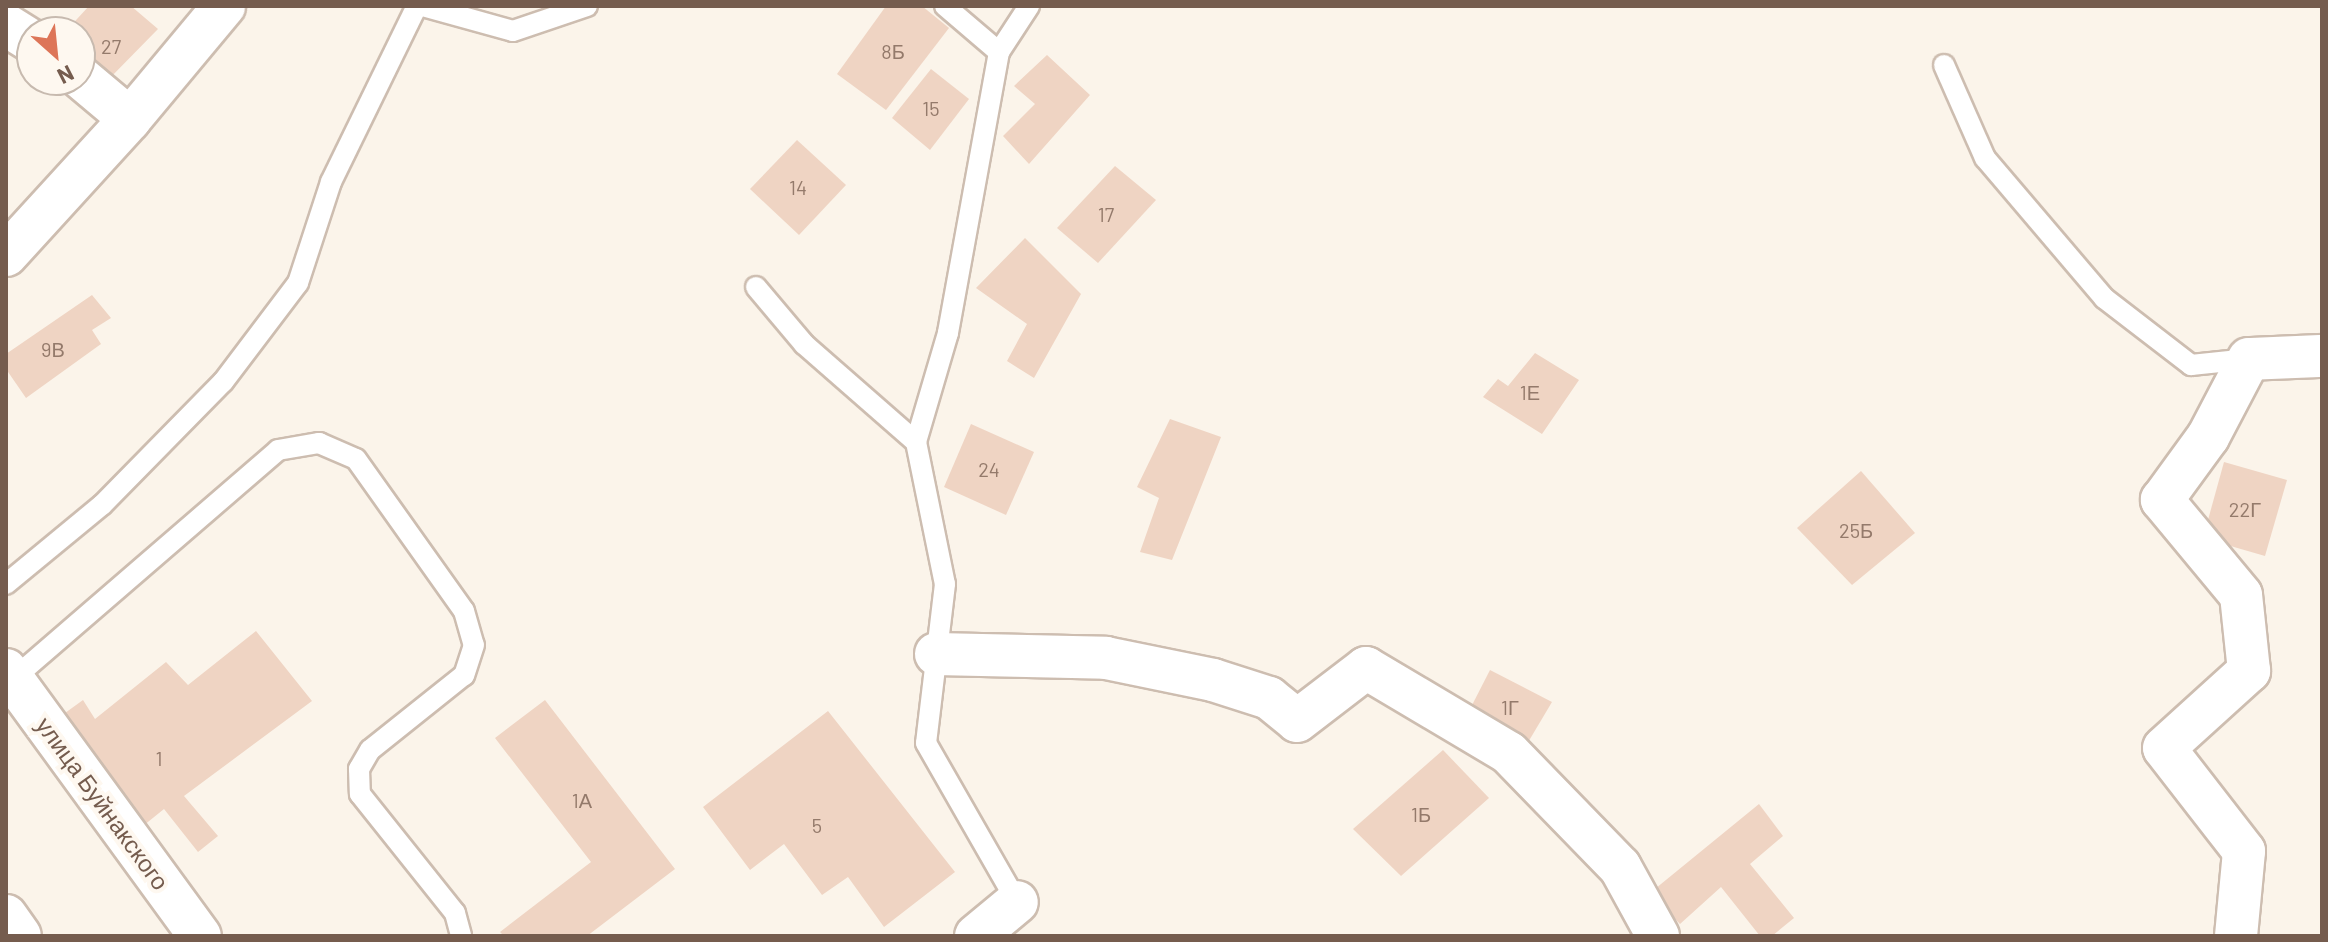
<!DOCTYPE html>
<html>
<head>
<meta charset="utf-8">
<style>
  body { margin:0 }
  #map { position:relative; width:2328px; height:942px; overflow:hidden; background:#fbf4ea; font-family:Barlow,sans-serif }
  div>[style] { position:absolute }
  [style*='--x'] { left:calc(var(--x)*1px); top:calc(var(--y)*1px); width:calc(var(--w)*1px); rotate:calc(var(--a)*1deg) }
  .building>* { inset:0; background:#efd4c3 }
  .roads { filter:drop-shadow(2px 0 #cdbdb0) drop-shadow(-2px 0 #cdbdb0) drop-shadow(0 2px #cdbdb0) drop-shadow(0 -2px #cdbdb0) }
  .lane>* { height:20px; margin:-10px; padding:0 10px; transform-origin:10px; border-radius:10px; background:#fff }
  .street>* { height:42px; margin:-21px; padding:0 21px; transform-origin:21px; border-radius:21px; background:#fff }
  span { translate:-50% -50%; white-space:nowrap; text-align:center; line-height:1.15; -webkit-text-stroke:8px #fef8f0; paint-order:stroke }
  .number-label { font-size:20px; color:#947a6b }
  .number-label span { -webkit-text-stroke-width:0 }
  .street-label { font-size:24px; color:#755c4e }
  .frame { position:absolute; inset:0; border:8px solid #755c4e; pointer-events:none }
  .north { position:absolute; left:16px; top:16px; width:80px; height:80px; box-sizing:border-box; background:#fef8f0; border:2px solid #c7baaf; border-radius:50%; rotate:153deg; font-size:22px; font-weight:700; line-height:32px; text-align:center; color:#755c4e }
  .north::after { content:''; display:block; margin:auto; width:28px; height:36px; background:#dd7558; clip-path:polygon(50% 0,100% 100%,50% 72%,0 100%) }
</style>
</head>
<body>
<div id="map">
  <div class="building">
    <div style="clip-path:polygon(89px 6px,131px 6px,158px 29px,107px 81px,80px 60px,80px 32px,65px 32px)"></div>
    <div style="clip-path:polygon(886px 6px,922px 6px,949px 28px,886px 110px,837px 74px)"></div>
    <div style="clip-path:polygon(1047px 55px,1090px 95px,1029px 164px,1003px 136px,1035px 104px,1014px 86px)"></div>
    <div style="clip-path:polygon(931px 69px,969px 99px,930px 150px,892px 118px)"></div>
    <div style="clip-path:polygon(797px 140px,846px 185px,799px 235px,750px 189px)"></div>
    <div style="clip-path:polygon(1115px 166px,1156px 200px,1098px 263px,1057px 228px)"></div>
    <div style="clip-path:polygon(1025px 238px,1081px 294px,1034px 378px,1007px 361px,1027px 324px,976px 288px)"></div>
    <div style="clip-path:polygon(92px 295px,111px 318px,92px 330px,101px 344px,26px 398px,6px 369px,6px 354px)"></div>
    <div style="clip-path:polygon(1535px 353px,1579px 380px,1542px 434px,1483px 397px,1498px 379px,1508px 386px)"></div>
    <div style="clip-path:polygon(1170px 419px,1221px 437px,1172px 560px,1140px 552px,1159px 498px,1137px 487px)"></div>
    <div style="clip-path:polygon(971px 424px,1034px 452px,1006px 515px,944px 487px)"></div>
    <div style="clip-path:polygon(2224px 462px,2287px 480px,2265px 556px,2203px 538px)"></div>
    <div style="clip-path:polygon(1861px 471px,1915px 533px,1852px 585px,1797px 528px)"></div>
    <div style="clip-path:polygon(256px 631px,312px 701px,184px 796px,218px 836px,198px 852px,164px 809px,138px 830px,54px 721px,83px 700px,95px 719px,166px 662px,188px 685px)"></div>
    <div style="clip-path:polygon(1490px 670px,1552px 702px,1527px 744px,1468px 713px)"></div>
    <div style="clip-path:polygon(545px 700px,675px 869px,587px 936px,504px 936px,500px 932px,591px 862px,495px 738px)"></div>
    <div style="clip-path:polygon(828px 711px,955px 872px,884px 927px,848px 877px,822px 895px,784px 844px,750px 870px,703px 807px)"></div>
    <div style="clip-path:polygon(1443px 750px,1489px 798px,1401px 876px,1353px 829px)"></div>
    <div style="clip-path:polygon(1759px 804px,1783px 836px,1750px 864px,1794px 918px,1772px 936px,1760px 936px,1721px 887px,1680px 924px,1650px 893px)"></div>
  </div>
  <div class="roads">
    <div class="lane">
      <div style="--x:423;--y:6;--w:93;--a:15.5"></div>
      <div style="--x:513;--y:31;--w:78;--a:-18.7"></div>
      <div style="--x:945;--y:6;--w:71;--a:40.4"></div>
      <div style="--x:999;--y:52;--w:286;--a:100.3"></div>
      <div style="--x:948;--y:333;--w:114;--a:106.4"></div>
      <div style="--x:916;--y:442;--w:145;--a:78.5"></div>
      <div style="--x:945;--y:584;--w:160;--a:96.8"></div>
      <div style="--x:926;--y:743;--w:183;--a:60.2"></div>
      <div style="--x:999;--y:52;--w:55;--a:-56.9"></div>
      <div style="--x:1944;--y:65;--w:102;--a:66.2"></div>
      <div style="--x:1985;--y:158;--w:184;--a:49.6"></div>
      <div style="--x:2104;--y:298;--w:110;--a:37.6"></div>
      <div style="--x:2191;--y:365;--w:58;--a:-5.9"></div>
      <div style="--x:756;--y:287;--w:75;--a:49.9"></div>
      <div style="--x:804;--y:344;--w:149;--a:41.2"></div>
      <div style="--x:6;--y:584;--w:124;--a:-39.5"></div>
      <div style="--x:102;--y:505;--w:173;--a:-45.5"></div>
      <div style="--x:223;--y:382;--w:124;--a:-52.9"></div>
      <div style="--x:298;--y:283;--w:106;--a:-71.9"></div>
      <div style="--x:331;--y:182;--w:196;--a:-64"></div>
      <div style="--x:13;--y:679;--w:350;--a:-40.8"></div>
      <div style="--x:278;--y:450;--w:42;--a:-9.7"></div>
      <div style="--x:319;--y:443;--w:40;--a:23.4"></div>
      <div style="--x:356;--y:459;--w:186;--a:54.6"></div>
      <div style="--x:464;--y:611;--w:35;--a:74"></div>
      <div style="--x:474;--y:645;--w:32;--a:108"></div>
      <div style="--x:464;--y:675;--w:120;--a:141.4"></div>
      <div style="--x:370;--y:750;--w:22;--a:120"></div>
      <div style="--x:359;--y:769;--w:25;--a:88"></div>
      <div style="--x:360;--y:794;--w:152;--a:51.4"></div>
      <div style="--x:455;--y:913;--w:24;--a:75"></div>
    </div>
    <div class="street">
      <div style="--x:6;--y:25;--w:31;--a:32"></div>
      <div style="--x:80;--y:77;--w:65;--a:40"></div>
      <div style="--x:6;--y:255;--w:184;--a:-47.6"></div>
      <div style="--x:130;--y:119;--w:147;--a:-50.2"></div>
      <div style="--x:936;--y:654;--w:170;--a:1.3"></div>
      <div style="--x:1106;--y:658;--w:109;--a:11.6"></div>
      <div style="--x:1213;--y:680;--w:59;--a:17.8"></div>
      <div style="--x:1269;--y:698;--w:36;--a:39"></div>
      <div style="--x:1297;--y:721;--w:87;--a:-37.5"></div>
      <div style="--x:1366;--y:668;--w:166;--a:30.7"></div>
      <div style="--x:1509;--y:753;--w:159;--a:45.8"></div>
      <div style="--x:1620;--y:867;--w:79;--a:61.2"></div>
      <div style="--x:6;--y:670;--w:329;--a:53.9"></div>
      <div style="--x:6;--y:916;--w:24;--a:55"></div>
      <div style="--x:976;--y:936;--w:53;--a:-39.7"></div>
      <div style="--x:2236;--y:936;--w:85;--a:-84.6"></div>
      <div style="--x:2244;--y:851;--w:130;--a:-127.8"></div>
      <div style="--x:2164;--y:748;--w:115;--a:-42.2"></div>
      <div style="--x:2249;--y:671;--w:76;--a:-96"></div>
      <div style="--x:2241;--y:595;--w:124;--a:-129.7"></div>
      <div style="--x:2162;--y:500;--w:78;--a:-53.9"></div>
      <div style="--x:2208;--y:437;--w:88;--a:-62.3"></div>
      <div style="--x:2249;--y:359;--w:73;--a:-2.4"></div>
    </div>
  </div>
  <div class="number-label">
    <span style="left:111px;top:46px">27</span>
    <span style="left:893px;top:51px">8Б</span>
    <span style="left:931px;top:108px">15</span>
    <span style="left:798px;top:187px">14</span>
    <span style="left:1106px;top:214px">17</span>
    <span style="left:53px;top:349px">9В</span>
    <span style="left:1530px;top:392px">1Е</span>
    <span style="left:989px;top:469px">24</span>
    <span style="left:2245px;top:509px">22Г</span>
    <span style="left:1856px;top:530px">25Б</span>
    <span style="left:1510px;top:707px">1Г</span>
    <span style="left:159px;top:758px">1</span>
    <span style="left:582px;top:800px">1А</span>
    <span style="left:1421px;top:814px">1Б</span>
    <span style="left:817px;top:825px">5</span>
  </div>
  <div class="street-label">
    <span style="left:103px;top:803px;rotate:54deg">улица Буйнакского</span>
  </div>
  <div class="frame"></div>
  <div class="north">N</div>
</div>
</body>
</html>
